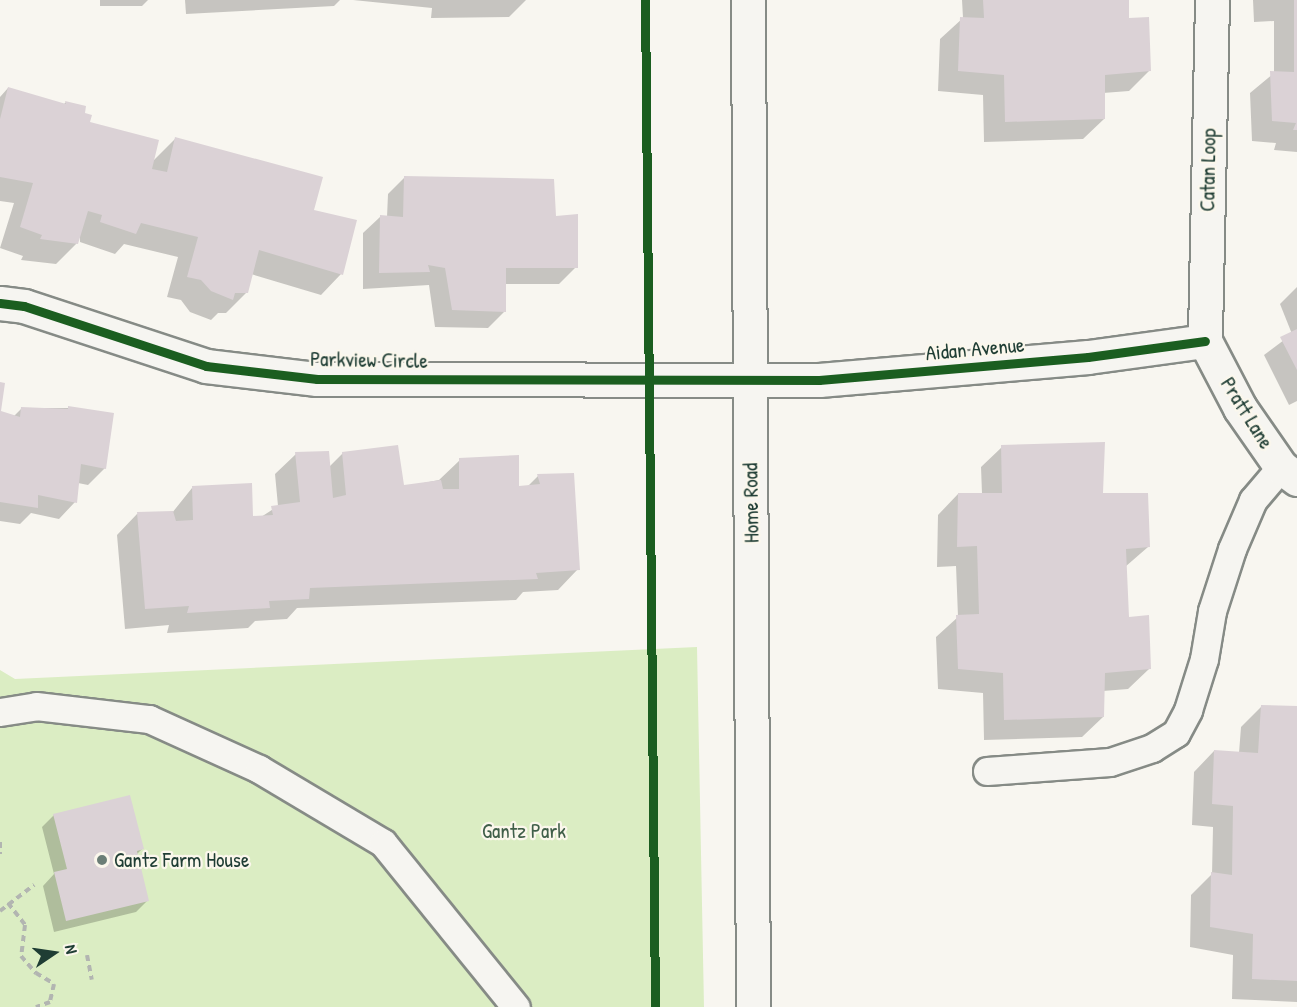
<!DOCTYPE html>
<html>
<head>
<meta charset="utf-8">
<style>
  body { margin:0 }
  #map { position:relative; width:1297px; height:1007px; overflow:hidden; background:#f8f6f0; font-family:"Patrick Hand",sans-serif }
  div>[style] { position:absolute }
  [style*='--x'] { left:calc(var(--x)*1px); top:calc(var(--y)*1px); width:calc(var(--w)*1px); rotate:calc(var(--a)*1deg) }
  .green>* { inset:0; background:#dbedc3 }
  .shadow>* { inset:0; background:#0003 }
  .building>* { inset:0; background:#dbd2d6 }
  .path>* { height:4px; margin-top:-2px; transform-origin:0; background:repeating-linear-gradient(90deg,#b2b5b1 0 6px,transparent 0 10.5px) }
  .roads { filter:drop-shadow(2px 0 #868b86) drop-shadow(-2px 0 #868b86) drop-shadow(0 2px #868b86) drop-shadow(0 -2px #868b86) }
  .service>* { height:27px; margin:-13.5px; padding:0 13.5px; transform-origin:13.5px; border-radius:13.5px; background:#f6f5f1 }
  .minor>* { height:33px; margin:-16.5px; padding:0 16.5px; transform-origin:16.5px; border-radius:16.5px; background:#f6f5f1 }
  .tertiary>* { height:33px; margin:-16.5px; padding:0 16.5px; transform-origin:16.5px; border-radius:16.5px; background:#f6f5f1 }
  .cycleway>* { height:9px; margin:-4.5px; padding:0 4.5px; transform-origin:4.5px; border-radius:4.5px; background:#1b5e20 }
  .dots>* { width:16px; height:16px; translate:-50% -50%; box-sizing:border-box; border:3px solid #fbf7ec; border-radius:50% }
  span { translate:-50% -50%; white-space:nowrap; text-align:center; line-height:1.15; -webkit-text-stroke:4.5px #fbf7ec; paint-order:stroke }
  .street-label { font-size:21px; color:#1f3d34 }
  .park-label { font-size:21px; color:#405f49 }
  .poi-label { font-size:21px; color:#1f3d34 }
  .left { translate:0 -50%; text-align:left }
  .north { position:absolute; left:24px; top:923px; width:60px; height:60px; -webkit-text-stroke:4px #fbf7ec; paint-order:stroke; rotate:77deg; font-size:16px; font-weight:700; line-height:24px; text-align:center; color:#1f3d34 }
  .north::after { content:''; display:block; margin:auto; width:21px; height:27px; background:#1f3d34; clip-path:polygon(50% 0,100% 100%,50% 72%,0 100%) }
</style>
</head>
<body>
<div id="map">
  <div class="green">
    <div style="clip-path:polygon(697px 647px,704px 1007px,0 1007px,0 670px,15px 679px)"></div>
  </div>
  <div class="shadow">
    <div style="clip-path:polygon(100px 0,148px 0,142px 6px,100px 6px)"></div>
    <div style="clip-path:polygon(185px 0,340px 0,334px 6px,186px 14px)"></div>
    <div style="clip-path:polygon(353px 0,526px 0,509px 17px,431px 18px,432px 8px)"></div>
    <div style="clip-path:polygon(962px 0,1127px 0,1128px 20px,1150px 70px,1129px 91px,1103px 93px,1104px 119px,1083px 139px,984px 142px,983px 95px,938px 91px,940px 39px,963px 18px)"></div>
    <div style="clip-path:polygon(1253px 0,1297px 0,1297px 152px,1274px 150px,1276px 143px,1252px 141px,1250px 93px,1274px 73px,1274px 21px,1254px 22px)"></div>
    <div style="clip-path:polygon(8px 88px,63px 105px,66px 102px,88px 123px,153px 161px,175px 139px,312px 211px,341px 274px,321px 295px,251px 274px,247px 292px,226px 313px,218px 313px,211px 320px,190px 312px,181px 300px,167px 297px,178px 257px,124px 244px,115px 254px,80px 242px,80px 232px,77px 243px,56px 264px,21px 260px,23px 256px,0 248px,14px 203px,0 201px,0 97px)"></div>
    <div style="clip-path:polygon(405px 177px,554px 217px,576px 267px,559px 284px,505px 284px,505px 311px,488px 328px,435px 327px,429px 285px,363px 289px,363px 233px,380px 217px,387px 217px,388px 194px)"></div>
    <div style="clip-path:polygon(1297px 287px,1297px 401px,1289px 405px,1264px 355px,1292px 334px,1280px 304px)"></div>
    <div style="clip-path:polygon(22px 408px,68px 408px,105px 468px,88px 485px,78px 483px,75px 502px,59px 519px,31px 513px,20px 524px,0 521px,0 412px,13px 417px)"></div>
    <div style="clip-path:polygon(1002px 447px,1102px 495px,1148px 547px,1125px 567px,1127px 618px,1149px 669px,1128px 689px,1103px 691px,1103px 717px,1082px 737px,984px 740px,983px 693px,938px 689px,936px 637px,958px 617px,956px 566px,937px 567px,938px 515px,958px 494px,982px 494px,981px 467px)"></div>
    <div style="clip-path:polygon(343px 453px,403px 487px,439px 480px,460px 460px,518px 487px,528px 486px,538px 476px,578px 569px,558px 590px,523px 592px,516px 600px,297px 608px,287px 619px,255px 621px,248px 628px,167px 633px,169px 625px,125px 629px,117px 535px,137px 514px,172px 513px,192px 488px,251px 518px,261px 517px,278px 506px,275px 474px,296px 454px,329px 467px)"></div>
    <div style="clip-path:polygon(1261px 707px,1297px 708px,1297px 1002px,1232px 999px,1233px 955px,1190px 947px,1191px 895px,1212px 874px,1213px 827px,1192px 825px,1194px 772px,1214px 751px,1239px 753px,1241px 727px)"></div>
    <div style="clip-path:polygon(54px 815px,142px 849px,136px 855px,147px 901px,136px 912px,54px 932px,43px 886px,54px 874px,42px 827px)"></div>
  </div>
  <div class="building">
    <div style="clip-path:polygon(983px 0,1129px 0,1129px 18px,1149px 17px,1151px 71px,1105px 75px,1105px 119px,1005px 122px,1004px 75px,958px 71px,960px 17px,984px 18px)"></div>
    <div style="clip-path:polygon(1294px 0,1297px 0,1297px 130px,1293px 130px,1296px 123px,1272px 121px,1270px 71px,1294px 72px)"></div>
    <div style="clip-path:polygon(8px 87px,66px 104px,65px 101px,86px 106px,85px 113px,92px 115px,90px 122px,159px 140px,152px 169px,167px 172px,175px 137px,323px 177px,314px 210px,357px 220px,343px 275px,259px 250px,248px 293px,235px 293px,233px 300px,211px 291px,201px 280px,187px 277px,198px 237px,141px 223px,136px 234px,100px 222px,102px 215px,88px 211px,78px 244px,40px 239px,42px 235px,20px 227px,33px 183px,0 177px,0 119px)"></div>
    <div style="clip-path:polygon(404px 176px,554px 179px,556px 216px,578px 214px,578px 268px,506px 268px,506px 312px,452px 310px,445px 268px,428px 265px,430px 272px,379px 273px,380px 215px,403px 217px)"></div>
    <div style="clip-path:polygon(1297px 329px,1297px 370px,1280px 337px)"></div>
    <div style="clip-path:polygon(0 382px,5px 383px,1px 411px,20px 417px,21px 407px,68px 409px,68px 406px,114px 413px,106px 469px,81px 464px,77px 503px,38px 495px,38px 508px,0 502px)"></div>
    <div style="clip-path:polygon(1105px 442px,1103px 493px,1148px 493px,1150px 547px,1126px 549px,1129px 617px,1149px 615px,1151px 669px,1105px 673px,1104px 717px,1004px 720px,1003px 673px,958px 669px,956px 615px,979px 614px,977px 546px,957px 547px,958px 493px,1002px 493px,1001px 445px)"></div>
    <div style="clip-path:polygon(398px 445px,404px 485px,441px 480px,443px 489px,459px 489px,459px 458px,519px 455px,519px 486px,540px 484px,537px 474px,574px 473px,580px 570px,536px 573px,538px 579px,310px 588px,309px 599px,269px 601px,270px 608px,187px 613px,189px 606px,145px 609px,137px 512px,173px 511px,176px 521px,193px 520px,192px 486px,252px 483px,253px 516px,273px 515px,271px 506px,300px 502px,295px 452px,329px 451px,333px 498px,346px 495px,342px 452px)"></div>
    <div style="clip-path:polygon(1261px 705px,1297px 706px,1297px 981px,1252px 979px,1253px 934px,1210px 927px,1211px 872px,1232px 875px,1233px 806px,1212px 804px,1214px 750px,1258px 753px)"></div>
    <div style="clip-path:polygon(130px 795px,144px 849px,137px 851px,149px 901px,66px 921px,54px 872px,67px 869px,53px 814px)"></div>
  </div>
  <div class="path">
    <div style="--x:0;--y:842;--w:12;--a:90"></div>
    <div style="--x:8;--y:903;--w:28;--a:52"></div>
    <div style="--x:25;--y:925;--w:31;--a:97"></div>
    <div style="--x:21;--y:956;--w:23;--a:49"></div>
    <div style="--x:36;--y:973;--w:21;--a:31"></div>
    <div style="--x:54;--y:984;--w:18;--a:103"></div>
    <div style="--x:50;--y:1002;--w:15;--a:160"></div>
    <div style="--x:0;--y:911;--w:43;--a:-37.4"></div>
    <div style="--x:87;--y:955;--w:25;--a:79"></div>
  </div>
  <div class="roads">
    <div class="service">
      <div style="--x:0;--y:712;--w:36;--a:-9"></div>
      <div style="--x:36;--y:706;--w:114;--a:6.6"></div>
      <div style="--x:149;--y:719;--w:121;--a:24.4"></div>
      <div style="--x:259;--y:769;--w:144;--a:30.8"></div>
      <div style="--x:383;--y:843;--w:211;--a:51"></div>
      <div style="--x:987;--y:771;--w:123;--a:-4.2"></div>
      <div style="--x:1110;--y:762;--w:44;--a:-18.4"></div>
      <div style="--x:1152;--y:748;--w:28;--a:-32"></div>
      <div style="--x:1176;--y:733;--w:26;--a:-62"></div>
      <div style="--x:1188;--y:710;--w:53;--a:-72.6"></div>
      <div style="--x:1204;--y:659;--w:49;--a:-80.5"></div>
      <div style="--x:1212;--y:611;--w:65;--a:-72.1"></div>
      <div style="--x:1232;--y:549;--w:53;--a:-66.8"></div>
      <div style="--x:1253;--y:500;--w:43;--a:-49.7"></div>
    </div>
    <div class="minor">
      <div style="--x:1212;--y:0;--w:341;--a:91.2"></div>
      <div style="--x:1205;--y:341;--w:76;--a:62.4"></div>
      <div style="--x:1240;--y:408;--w:72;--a:55.2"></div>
      <div style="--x:1281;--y:467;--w:20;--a:37"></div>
      <div style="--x:0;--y:303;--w:24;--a:7"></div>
      <div style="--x:24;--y:306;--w:192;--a:18.2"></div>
      <div style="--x:206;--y:366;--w:112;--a:6.7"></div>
      <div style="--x:317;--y:379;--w:502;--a:0.11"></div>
      <div style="--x:819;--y:380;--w:270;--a:-4.9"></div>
      <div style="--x:1088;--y:357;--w:118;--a:-7.8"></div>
    </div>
    <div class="tertiary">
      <div style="--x:748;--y:0;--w:1007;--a:89.72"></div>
    </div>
  </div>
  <div class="cycleway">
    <div style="--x:645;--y:0;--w:1007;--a:89.43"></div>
    <div style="--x:0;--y:303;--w:24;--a:7"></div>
    <div style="--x:24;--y:306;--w:192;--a:18.2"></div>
    <div style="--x:206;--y:366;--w:112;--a:6.7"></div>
    <div style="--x:317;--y:379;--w:502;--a:0.11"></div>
    <div style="--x:819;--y:380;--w:270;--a:-4.9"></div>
    <div style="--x:1088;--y:357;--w:118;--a:-7.8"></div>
  </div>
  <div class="dots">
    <div style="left:102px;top:860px;background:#6b7e76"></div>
  </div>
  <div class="street-label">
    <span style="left:1208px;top:170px;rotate:-89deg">Catan Loop</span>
    <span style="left:975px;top:349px;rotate:-5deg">Aidan Avenue</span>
    <span style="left:369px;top:360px;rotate:1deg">Parkview Circle</span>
    <span style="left:1247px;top:413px;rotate:58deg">Pratt Lane</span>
    <span style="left:751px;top:503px;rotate:-91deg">Home Road</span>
  </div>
  <div class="park-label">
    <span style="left:524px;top:831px">Gantz Park</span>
  </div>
  <div class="poi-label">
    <span class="left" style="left:114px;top:860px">Gantz Farm House</span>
  </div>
  <div class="north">N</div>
</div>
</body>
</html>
